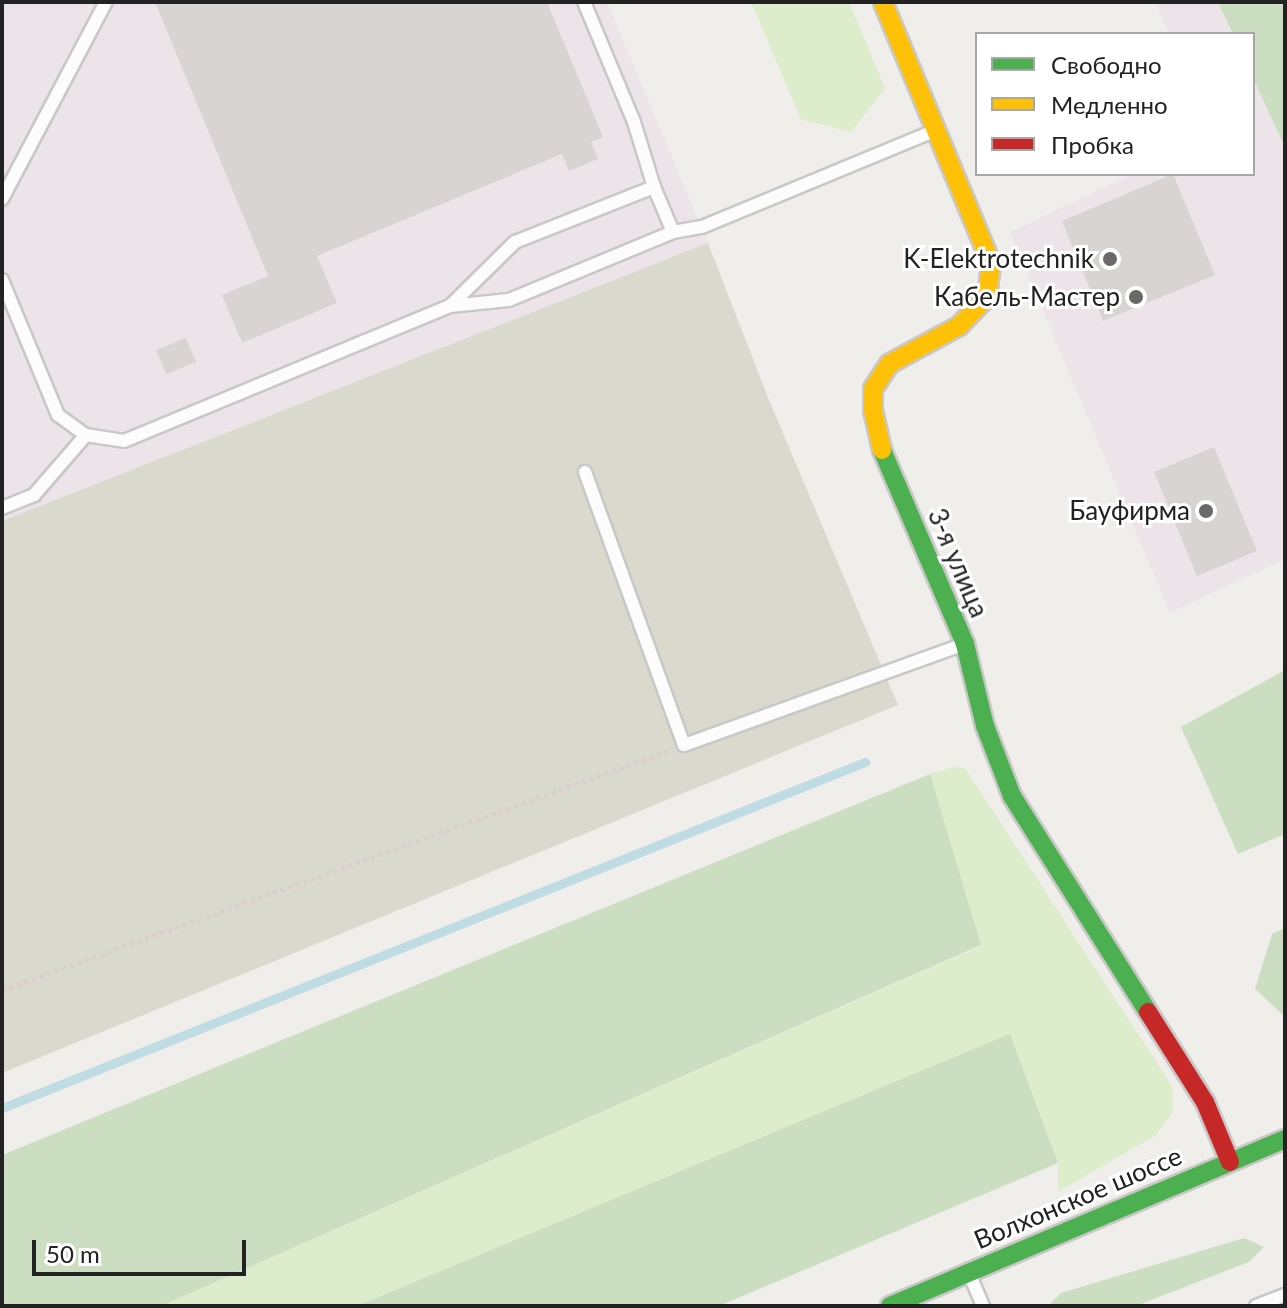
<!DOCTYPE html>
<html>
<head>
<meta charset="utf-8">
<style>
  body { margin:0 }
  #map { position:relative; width:1287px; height:1308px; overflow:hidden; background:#f0eeeb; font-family:Lato,sans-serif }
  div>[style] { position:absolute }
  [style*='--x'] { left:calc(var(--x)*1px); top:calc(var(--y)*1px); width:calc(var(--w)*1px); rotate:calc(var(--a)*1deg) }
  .industrial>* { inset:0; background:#ede4e9 }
  .construction>* { inset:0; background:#d9d9cd }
  .grass>* { inset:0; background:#ddeccb }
  .forest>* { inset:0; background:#cbdec1 }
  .stream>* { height:9px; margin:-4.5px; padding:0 4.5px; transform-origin:4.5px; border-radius:4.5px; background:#bfdbe3 }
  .building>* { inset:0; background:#d7d4d2 }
  .path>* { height:5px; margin-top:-2.5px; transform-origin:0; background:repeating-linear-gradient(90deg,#dccecd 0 4px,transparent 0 8px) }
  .roads { filter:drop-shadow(2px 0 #c9c8c7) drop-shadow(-2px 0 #c9c8c7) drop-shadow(0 2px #c9c8c7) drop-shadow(0 -2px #c9c8c7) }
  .lane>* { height:12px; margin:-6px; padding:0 6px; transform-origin:6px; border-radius:6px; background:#fdfcfc }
  .fast>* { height:18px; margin:-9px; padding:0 9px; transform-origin:9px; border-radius:9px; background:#4caf50 }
  .slow>* { height:18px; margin:-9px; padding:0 9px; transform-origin:9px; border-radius:9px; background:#ffc107 }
  .jam>* { height:18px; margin:-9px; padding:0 9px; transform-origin:9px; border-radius:9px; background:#c62828 }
  .dots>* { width:22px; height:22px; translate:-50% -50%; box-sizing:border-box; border:4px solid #fff; border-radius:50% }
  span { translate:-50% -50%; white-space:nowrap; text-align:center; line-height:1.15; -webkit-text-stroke:6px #fff; paint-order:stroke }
  .poi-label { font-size:26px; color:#222 }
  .right { translate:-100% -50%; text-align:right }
  .street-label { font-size:26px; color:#222 }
  .frame { position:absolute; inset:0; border:4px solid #222; pointer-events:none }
  .legend { position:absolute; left:975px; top:32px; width:280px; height:144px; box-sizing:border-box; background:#fff; border:2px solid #a7a7a7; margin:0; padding:10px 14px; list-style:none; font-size:24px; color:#222 }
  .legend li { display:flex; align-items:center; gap:16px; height:40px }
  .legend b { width:40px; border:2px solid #a7a7a7 }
  .scale { position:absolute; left:32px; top:1240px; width:214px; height:36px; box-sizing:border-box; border:4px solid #222; border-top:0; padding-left:10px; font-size:24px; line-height:28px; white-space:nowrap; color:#222; -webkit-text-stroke:6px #fff; paint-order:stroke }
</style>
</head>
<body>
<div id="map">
  <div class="industrial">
    <div style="clip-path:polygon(2px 2px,607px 2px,708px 243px,2px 521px)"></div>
    <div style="clip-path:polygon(1155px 2px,1285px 2px,1285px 559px,1170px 613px,1010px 232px,1133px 174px,1253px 174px,1253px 34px,1169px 34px)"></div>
  </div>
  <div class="construction">
    <div style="clip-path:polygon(708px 243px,769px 400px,898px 705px,2px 1073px,2px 521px)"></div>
  </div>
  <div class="grass">
    <div style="clip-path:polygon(751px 2px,849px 2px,885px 88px,851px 132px,801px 119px)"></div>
    <div style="clip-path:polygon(953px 767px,965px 768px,1168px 1080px,1173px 1089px,1173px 1111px,1156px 1135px,1058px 1192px,1058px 1163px,1010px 1035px,357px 1306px,161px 1306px,981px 946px,930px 774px)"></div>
  </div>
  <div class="forest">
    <div style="clip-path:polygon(1218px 2px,1285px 2px,1285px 147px,1253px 78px,1253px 34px,1233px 34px)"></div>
    <div style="clip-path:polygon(1285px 670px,1285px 834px,1238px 854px,1181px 727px)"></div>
    <div style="clip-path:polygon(930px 774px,981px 945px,161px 1306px,2px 1306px,2px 1155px)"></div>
    <div style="clip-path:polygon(1285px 928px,1285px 1017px,1255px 989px,1272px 934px)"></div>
    <div style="clip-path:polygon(1010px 1034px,1058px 1163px,719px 1306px,357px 1306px)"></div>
    <div style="clip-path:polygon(1244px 1238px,1264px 1247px,1249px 1262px,1136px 1306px,1048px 1306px,1061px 1293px)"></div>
  </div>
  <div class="stream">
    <div style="--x:2;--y:1108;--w:930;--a:-21.85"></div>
  </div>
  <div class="building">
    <div style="clip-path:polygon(155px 2px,547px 2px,603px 137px,591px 142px,598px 159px,569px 171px,562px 154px,317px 256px,337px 303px,242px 343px,222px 295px,268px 276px)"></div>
    <div style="clip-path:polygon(1173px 174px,1215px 275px,1103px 321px,1062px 221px)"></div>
    <div style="clip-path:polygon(186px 338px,196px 362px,166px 374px,156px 350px)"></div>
    <div style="clip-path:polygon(1214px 447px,1257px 551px,1197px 576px,1154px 472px)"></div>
  </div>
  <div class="path">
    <div style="--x:2;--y:990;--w:708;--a:-19.74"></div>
  </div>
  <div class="roads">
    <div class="lane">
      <div style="--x:2;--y:199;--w:223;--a:-62.2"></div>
      <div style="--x:673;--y:232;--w:29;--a:-10"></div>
      <div style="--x:702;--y:227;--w:253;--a:-22.5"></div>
      <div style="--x:2;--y:280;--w:146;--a:67.5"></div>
      <div style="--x:58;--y:415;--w:34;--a:36"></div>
      <div style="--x:86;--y:435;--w:38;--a:9"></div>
      <div style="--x:124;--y:441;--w:353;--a:-22.5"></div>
      <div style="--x:450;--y:306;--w:91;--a:-44.6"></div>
      <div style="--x:515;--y:242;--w:149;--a:-21.6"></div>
      <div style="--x:654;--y:187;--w:68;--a:-107.1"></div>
      <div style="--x:634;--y:122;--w:130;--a:-112.6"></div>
      <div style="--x:450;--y:306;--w:59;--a:-5.8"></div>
      <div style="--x:509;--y:300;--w:178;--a:-22.5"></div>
      <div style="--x:673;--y:232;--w:49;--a:-112.9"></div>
      <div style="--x:585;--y:472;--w:290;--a:70.1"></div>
      <div style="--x:684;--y:745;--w:299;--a:-19.8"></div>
      <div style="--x:2;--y:508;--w:35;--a:-22"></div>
      <div style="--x:34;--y:495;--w:79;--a:-49.1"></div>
      <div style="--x:969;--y:1273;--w:36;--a:67"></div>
      <div style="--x:1256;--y:1306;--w:31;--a:-21"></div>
    </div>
    <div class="fast">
      <div style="--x:882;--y:450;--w:211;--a:66.8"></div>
      <div style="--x:965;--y:644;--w:84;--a:76.3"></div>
      <div style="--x:985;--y:726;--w:75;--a:68.9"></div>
      <div style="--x:1012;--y:796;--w:255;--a:57.8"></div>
      <div style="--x:890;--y:1306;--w:429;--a:-22.9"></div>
    </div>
    <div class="slow">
      <div style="--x:882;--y:450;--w:41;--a:-102.7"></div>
      <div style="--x:873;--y:410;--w:21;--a:-90"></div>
      <div style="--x:873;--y:389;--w:30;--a:-57"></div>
      <div style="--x:889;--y:364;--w:80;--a:-28.5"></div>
      <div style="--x:959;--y:326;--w:40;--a:-46"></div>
      <div style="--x:987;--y:297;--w:34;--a:-83"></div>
      <div style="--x:991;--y:263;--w:282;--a:-112.5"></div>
    </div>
    <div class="jam">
      <div style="--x:1148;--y:1012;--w:107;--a:57.7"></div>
      <div style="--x:1205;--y:1102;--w:65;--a:67.4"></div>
    </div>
  </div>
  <div class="dots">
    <div style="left:1110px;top:259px;background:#6a6968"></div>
    <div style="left:1136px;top:297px;background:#6a6968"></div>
    <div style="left:1206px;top:511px;background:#6a6968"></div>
  </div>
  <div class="poi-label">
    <span class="right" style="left:1094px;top:259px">K-Elektrotechnik</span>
    <span class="right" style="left:1120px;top:297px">Кабель-Мастер</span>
    <span class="right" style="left:1190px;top:511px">Бауфирма</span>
  </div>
  <div class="street-label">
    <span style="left:958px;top:563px;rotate:67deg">3-я улица</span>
    <span style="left:1078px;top:1198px;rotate:-23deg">Волхонское шоссе</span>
  </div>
  <div class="frame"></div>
  <ul class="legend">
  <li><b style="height:10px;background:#4caf50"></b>Свободно</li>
  <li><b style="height:10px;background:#ffc107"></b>Медленно</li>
  <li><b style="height:10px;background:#c62828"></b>Пробка</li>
  </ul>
  <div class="scale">50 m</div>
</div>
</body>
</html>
